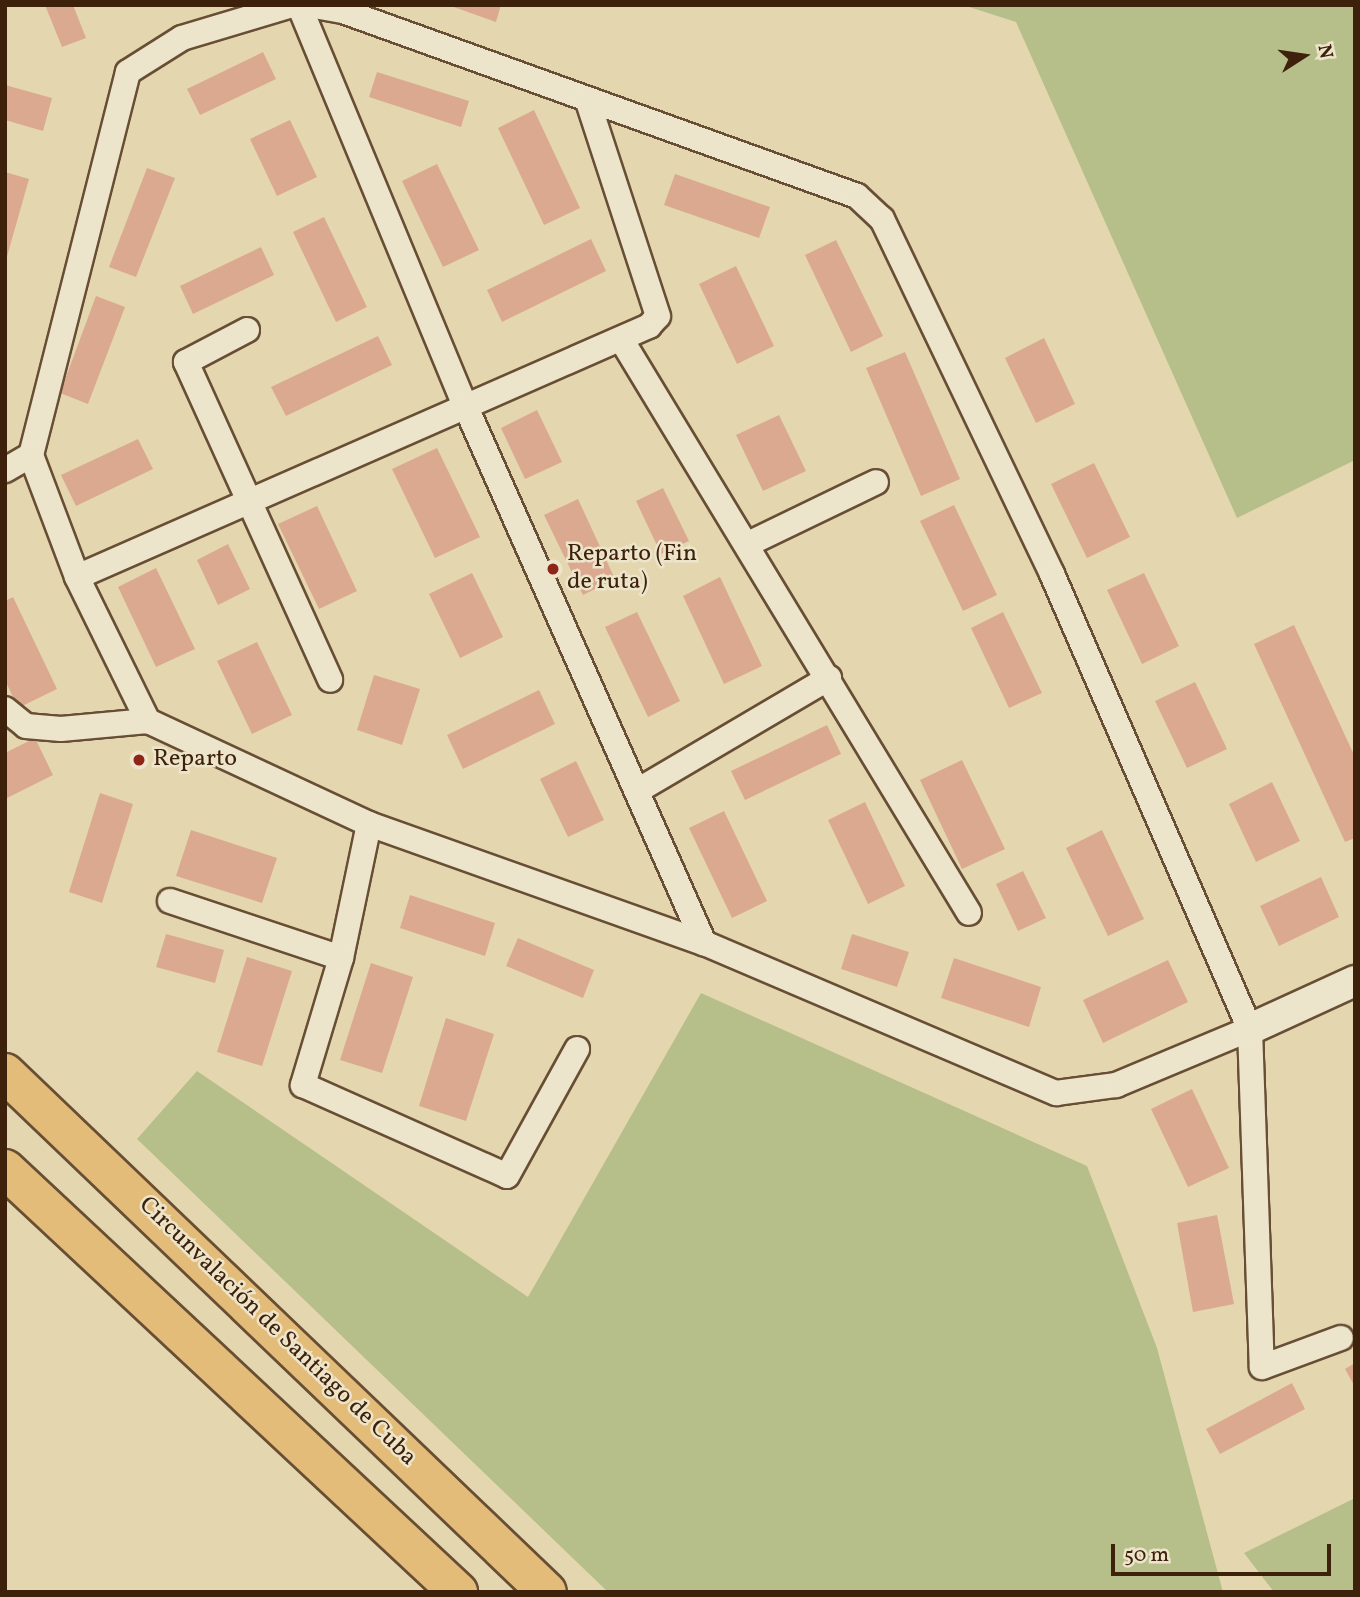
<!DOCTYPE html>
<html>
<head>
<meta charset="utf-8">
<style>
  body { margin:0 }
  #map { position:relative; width:1360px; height:1597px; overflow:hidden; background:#e4d7af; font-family:Vollkorn,serif }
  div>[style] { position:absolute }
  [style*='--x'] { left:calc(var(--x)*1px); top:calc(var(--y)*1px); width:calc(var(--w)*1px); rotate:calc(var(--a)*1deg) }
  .green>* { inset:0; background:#b6be8a }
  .building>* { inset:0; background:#dba98f }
  .roads { filter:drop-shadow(2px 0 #684e34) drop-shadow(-2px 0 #684e34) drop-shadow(0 2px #684e34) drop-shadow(0 -2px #684e34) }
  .minor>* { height:24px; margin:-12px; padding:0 12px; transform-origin:12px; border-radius:12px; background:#ede5cb }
  .tertiary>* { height:30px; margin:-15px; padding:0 15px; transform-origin:15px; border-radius:15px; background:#ede5cb }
  .trunk>* { height:38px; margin:-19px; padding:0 19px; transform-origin:19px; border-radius:19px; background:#e2bc78 }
  .dots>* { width:19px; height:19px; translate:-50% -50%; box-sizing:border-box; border:4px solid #ede5cb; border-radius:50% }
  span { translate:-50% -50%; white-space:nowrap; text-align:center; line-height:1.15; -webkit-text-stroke:5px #ede5cb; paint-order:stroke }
  .poi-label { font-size:24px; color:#3e210b }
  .left { translate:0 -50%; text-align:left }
  .street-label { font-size:24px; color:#3e210b }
  .frame { position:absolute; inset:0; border:7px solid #3e210b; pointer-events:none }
  .north { position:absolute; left:1269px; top:21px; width:70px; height:70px; -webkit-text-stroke:5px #ede5cb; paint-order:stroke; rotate:78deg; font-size:19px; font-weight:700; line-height:28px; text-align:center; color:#3e210b }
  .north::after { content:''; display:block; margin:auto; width:24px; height:32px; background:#3e210b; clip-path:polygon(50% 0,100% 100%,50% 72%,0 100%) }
  .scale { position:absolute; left:1111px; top:1544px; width:220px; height:32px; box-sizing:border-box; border:4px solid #3e210b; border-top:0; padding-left:9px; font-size:21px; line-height:24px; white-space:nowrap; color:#3e210b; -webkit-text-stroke:5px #ede5cb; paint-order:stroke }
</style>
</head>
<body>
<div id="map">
  <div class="green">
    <div style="clip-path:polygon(963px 5px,1355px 5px,1355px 460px,1237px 518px,1016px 22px)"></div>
    <div style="clip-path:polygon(701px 993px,1087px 1166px,1157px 1348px,1223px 1592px,608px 1592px,137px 1139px,197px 1071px,528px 1297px)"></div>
    <div style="clip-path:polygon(1355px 1498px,1355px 1592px,1274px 1592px,1244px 1553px)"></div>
  </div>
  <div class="building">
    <div style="clip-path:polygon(45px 5px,73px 5px,86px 38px,62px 47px)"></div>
    <div style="clip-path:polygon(448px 5px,501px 5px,496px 22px)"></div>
    <div style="clip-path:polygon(263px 52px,276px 79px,200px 115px,187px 89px)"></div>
    <div style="clip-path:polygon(377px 72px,469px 101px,461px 127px,369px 97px)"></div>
    <div style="clip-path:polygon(5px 85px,52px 98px,43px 131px,5px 120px)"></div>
    <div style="clip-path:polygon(534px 110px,580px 208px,544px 225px,498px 128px)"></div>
    <div style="clip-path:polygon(290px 120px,317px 177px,277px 196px,250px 139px)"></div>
    <div style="clip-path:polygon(437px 164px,479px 250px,443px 267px,402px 181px)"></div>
    <div style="clip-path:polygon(147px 168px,175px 178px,136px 277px,109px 267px)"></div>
    <div style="clip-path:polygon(5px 172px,29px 179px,6px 260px,5px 260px)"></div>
    <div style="clip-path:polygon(675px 174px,770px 207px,759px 238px,664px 205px)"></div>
    <div style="clip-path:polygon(324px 217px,367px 307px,336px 322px,293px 232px)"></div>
    <div style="clip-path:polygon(591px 239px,606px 271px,502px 322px,487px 290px)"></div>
    <div style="clip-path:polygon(836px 240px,883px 336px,851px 352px,805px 255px)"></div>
    <div style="clip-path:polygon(261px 247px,274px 275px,193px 314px,180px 286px)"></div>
    <div style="clip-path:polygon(736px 266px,774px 346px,737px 364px,699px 284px)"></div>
    <div style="clip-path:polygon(96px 296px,125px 307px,88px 404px,60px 393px)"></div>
    <div style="clip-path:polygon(378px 336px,392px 365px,286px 416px,271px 387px)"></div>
    <div style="clip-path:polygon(1044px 338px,1075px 404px,1036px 423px,1005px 358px)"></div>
    <div style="clip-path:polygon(905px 352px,960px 479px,921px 496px,866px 368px)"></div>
    <div style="clip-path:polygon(537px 410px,562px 462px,525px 479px,501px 428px)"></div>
    <div style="clip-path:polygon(779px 415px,806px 471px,763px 491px,736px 435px)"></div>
    <div style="clip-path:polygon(138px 439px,153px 469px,76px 506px,61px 475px)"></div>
    <div style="clip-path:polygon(437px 448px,480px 537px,435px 558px,392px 469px)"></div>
    <div style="clip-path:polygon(1094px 463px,1130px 537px,1087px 558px,1051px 484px)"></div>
    <div style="clip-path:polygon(663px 488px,689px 541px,661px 554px,636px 501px)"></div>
    <div style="clip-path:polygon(578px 499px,615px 579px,583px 595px,544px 515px)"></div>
    <div style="clip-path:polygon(954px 505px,997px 595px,963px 611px,920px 521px)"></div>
    <div style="clip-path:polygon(317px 506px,357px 591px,319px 609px,278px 524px)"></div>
    <div style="clip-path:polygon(228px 544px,250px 589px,218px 605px,197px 560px)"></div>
    <div style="clip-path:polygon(156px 568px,195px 649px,156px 667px,118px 587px)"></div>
    <div style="clip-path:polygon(472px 573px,503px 637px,460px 658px,429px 594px)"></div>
    <div style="clip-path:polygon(1144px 573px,1179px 646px,1142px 664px,1107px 590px)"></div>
    <div style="clip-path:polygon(720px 577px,762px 666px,724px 684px,683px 596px)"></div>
    <div style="clip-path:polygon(13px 597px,57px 689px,18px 708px,5px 680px,5px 601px)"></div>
    <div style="clip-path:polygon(637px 612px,680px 701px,648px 717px,605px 627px)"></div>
    <div style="clip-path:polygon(1003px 612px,1042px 693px,1009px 708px,971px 628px)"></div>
    <div style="clip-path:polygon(1294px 625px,1355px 757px,1355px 838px,1345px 842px,1254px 644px)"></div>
    <div style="clip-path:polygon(257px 642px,292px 715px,252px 734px,217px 661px)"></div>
    <div style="clip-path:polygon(374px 675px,420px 689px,402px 745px,357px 730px)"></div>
    <div style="clip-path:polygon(1195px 682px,1227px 749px,1187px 768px,1155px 701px)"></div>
    <div style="clip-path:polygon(539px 690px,555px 724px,463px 769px,447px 735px)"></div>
    <div style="clip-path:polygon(827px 725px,841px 754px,745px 800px,731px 771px)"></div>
    <div style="clip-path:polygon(35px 738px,53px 775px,5px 799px,5px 753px)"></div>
    <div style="clip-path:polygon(962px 760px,1005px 849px,962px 869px,920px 780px)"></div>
    <div style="clip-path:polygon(576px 761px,604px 820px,568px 837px,540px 779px)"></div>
    <div style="clip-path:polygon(1272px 782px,1300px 841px,1256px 862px,1229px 804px)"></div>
    <div style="clip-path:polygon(100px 793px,133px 804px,102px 903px,69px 892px)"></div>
    <div style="clip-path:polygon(865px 802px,905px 886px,868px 904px,828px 820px)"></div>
    <div style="clip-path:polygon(724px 811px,767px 901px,732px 918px,689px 828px)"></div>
    <div style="clip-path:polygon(191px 830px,277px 858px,262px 903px,176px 876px)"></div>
    <div style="clip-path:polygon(1102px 830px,1144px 919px,1108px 936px,1066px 848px)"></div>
    <div style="clip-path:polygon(1023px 871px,1046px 918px,1018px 931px,996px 884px)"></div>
    <div style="clip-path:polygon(1321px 877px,1339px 917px,1279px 946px,1260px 906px)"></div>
    <div style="clip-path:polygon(410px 895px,495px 923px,485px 956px,400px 928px)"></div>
    <div style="clip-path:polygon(166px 934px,224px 950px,215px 983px,156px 967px)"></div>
    <div style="clip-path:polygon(852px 934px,909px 952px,897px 987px,841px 969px)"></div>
    <div style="clip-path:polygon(518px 938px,594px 970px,583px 998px,506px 966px)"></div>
    <div style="clip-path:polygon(247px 957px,292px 971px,262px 1066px,217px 1052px)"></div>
    <div style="clip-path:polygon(954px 958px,1041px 987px,1029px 1027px,941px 998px)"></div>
    <div style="clip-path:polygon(1168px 960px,1188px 1002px,1103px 1043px,1083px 1000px)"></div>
    <div style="clip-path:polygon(371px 963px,413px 977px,382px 1073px,340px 1060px)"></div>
    <div style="clip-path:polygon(446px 1018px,494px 1034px,466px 1121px,419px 1106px)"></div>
    <div style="clip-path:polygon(1192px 1089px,1229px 1168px,1188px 1187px,1151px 1109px)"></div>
    <div style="clip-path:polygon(1217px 1215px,1234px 1304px,1193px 1312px,1177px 1223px)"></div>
    <div style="clip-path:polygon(1355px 1363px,1355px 1387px,1345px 1369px)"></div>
    <div style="clip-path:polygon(1292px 1383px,1305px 1409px,1220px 1454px,1206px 1429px)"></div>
  </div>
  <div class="roads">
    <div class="minor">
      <div style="--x:292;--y:5;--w:115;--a:163.3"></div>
      <div style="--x:182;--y:38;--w:64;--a:147.8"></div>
      <div style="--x:128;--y:72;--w:395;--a:104.2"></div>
      <div style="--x:31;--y:455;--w:130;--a:69.3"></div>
      <div style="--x:77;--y:577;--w:161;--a:63.8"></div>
      <div style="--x:148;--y:721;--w:244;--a:25"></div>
      <div style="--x:369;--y:824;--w:356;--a:19.6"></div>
      <div style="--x:704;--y:943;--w:383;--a:23.1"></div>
      <div style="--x:1056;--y:1093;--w:61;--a:-7.6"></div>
      <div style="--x:1116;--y:1085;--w:145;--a:-22.7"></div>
      <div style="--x:299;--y:5;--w:433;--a:67.5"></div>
      <div style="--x:465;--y:405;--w:589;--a:66.05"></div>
      <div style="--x:309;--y:5;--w:35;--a:10"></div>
      <div style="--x:343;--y:11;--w:546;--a:19.79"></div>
      <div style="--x:857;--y:196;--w:34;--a:43"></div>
      <div style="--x:882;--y:219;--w:394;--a:64.4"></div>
      <div style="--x:1052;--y:574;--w:496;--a:66.5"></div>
      <div style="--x:1250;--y:1029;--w:338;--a:88"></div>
      <div style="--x:1262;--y:1367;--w:84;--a:-20.2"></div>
      <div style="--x:247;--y:330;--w:69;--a:152.3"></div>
      <div style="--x:186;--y:362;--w:349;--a:65.6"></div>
      <div style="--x:621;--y:339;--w:671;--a:58.77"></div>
      <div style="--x:5;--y:470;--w:30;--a:-30"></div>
      <div style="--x:748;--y:544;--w:142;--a:-25.8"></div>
      <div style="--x:77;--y:577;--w:625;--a:-23.69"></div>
      <div style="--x:649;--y:326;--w:13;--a:-48"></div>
      <div style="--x:658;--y:316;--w:228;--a:-108.1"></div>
      <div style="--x:5;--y:709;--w:27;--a:39"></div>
      <div style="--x:26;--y:726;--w:35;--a:5"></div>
      <div style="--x:61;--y:729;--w:87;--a:-5.3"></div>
      <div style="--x:637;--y:791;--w:223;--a:-30.5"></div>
      <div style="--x:369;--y:824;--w:137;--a:101.8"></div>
      <div style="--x:341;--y:958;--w:133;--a:106.7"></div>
      <div style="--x:303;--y:1085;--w:223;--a:24"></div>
      <div style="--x:507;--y:1176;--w:145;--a:-61.1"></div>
      <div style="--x:170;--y:901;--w:180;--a:18.4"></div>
    </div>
    <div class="tertiary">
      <div style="--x:1250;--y:1029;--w:115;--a:-24.6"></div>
    </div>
    <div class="trunk">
      <div style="--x:5;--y:1073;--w:750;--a:43.76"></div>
      <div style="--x:5;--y:1169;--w:620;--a:43.04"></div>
    </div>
  </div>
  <div class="dots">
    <div style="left:553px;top:569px;background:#8f2418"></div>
    <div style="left:139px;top:760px;background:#8f2418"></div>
  </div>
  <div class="poi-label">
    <span class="left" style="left:567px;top:569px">Reparto (Fin<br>de ruta)</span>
    <span class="left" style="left:153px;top:760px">Reparto</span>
  </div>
  <div class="street-label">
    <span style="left:277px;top:1332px;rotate:44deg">Circunvalación de Santiago de Cuba</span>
  </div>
  <div class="frame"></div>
  <div class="north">N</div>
  <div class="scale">50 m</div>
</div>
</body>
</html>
